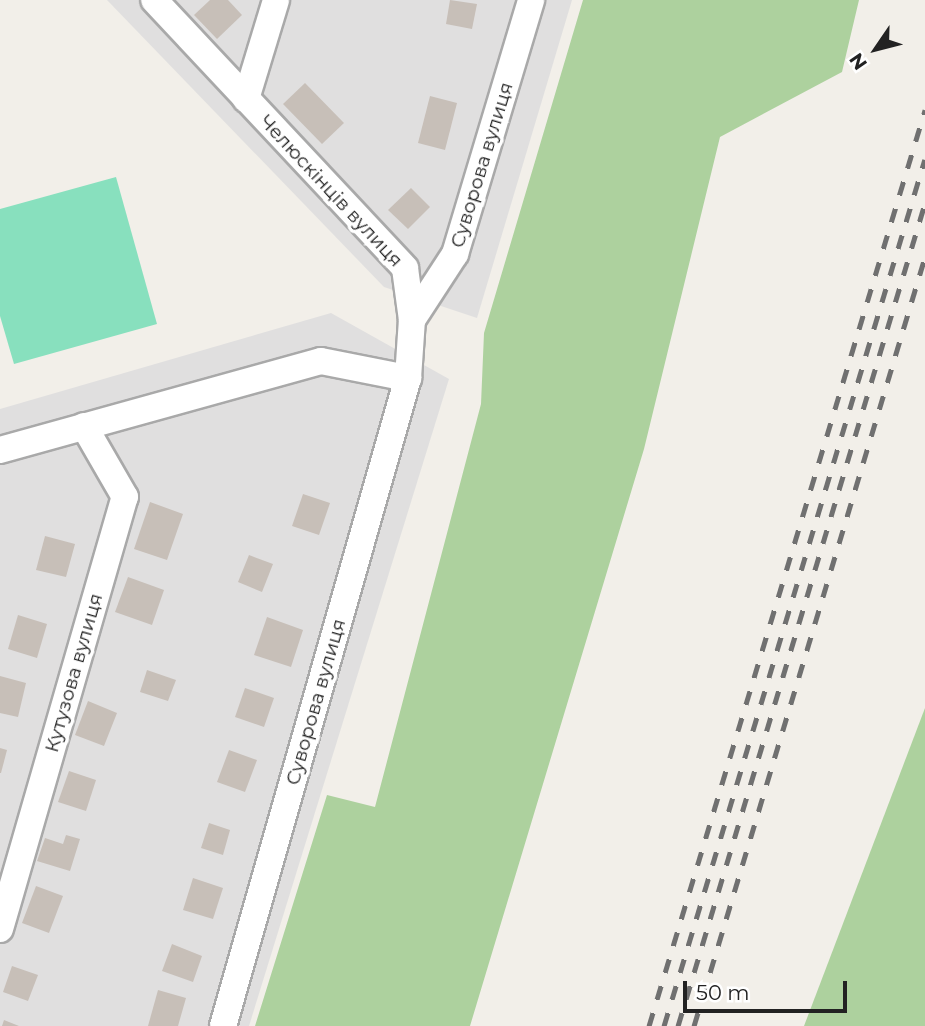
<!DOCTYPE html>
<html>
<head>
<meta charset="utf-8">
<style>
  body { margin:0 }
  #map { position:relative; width:925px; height:1026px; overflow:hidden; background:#f2efe9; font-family:Montserrat,sans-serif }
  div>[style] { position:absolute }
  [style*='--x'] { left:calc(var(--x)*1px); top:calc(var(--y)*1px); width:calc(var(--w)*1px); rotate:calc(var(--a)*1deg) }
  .residential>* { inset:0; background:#e0dfdf }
  .forest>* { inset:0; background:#add19e }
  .pitch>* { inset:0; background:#88e0be }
  .building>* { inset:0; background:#c7bfb8 }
  .roads { filter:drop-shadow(2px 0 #a9a9a9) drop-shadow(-2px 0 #a9a9a9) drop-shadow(0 2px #a9a9a9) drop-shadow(0 -2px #a9a9a9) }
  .minor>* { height:26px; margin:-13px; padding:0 13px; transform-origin:13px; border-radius:13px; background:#fff }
  .rail>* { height:5px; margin-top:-2.5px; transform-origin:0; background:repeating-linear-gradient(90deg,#707070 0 14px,transparent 0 28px) }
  span { translate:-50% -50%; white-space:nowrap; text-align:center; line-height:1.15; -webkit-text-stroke:7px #fff; paint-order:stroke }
  .street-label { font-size:19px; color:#222 }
  .north { position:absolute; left:841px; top:14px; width:70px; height:70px; -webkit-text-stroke:5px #fff; paint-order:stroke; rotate:235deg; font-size:19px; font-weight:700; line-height:28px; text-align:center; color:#222 }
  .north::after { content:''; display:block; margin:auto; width:24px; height:32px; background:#222; clip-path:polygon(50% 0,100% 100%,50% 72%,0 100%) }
  .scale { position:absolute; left:683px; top:981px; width:164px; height:32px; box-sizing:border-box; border:4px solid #222; border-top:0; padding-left:9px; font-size:21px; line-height:24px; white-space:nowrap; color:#222; -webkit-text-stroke:5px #fff; paint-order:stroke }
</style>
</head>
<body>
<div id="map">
  <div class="residential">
    <div style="clip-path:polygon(107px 0,572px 0,477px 318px,384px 287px)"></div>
    <div style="clip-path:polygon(331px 313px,449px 379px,249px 1026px,0 1026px,0 409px)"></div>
  </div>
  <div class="forest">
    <div style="clip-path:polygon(583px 0,859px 0,842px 72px,720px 137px,644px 449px,470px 1026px,255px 1026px,327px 795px,375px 807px,481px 404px,484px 333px)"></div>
    <div style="clip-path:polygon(925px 708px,925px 1026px,804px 1026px)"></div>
  </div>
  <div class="pitch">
    <div style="clip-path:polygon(116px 177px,157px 324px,14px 364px,0 316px,0 209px)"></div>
  </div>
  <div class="building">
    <div style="clip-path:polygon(210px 0,228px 0,242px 15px,217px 39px,194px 15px)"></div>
    <div style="clip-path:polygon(450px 0,477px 4px,472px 29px,446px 24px)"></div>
    <div style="clip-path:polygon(305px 83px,344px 123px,322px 144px,283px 104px)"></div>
    <div style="clip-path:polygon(430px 96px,457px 103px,445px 150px,418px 143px)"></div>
    <div style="clip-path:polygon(411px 188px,430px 207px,408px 229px,388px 210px)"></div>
    <div style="clip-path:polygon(303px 494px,330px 503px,319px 535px,292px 526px)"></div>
    <div style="clip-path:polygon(150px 502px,183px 514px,167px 560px,134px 549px)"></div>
    <div style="clip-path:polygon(45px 536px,75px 544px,66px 577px,36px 570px)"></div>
    <div style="clip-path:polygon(249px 555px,273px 564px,262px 592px,238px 582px)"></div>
    <div style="clip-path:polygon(128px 577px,164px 590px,152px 625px,115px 612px)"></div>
    <div style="clip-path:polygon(18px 615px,47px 624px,37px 658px,8px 649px)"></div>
    <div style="clip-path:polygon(267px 617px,303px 630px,291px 667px,254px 655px)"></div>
    <div style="clip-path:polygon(147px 670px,176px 680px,168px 701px,140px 692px)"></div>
    <div style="clip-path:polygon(0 676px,26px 683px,18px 717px,0 713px)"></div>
    <div style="clip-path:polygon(245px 688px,274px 698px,264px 727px,235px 717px)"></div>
    <div style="clip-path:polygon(88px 701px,117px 713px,104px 746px,75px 735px)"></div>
    <div style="clip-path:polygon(0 748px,7px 750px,1px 773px,0 773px)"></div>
    <div style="clip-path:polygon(229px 750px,257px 760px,245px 792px,217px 782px)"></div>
    <div style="clip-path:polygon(69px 771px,96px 780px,86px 811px,58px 802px)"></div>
    <div style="clip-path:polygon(209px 823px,230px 830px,223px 855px,201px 848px)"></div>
    <div style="clip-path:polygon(66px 835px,80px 839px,70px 871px,37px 861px,45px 838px,63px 844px)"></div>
    <div style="clip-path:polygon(193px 878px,223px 888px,213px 919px,183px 910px)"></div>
    <div style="clip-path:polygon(36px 886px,63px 896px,49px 933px,22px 923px)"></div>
    <div style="clip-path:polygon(172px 944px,202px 956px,193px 982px,162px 971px)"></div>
    <div style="clip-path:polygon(12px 966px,38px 975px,28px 1001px,3px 992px)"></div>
    <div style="clip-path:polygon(158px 990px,186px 998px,178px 1026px,148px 1026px)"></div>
    <div style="clip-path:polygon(4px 1020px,19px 1026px,2px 1026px)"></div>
  </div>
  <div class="roads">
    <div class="minor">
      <div style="--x:246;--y:99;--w:103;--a:-73.1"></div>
      <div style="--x:412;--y:320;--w:79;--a:-56.9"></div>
      <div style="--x:455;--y:254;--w:265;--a:-73.3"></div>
      <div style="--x:0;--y:450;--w:333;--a:-15.5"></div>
      <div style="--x:321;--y:361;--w:89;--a:11.1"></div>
      <div style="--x:408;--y:378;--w:58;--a:-86.1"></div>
      <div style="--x:412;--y:320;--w:52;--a:-97.7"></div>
      <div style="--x:405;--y:268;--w:367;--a:-133.1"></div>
      <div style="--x:0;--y:929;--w:450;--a:-73.9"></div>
      <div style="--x:125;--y:497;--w:82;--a:-120"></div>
      <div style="--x:223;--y:1026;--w:674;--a:-74.07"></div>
    </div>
  </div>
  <div class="rail">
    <div style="--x:649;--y:1026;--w:957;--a:-73.23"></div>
    <div style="--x:664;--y:1026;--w:905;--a:-73.25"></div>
    <div style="--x:678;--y:1026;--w:859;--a:-73.29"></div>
    <div style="--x:694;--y:1026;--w:803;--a:-73.28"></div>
  </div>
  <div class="street-label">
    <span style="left:482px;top:165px;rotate:-73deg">Суворова вулиця</span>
    <span style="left:331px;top:191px;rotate:47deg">Челюскінців вулиця</span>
    <span style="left:74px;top:673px;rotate:-74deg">Кутузова вулиця</span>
    <span style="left:316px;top:702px;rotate:-74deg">Суворова вулиця</span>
  </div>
  <div class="north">N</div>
  <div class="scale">50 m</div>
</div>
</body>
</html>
